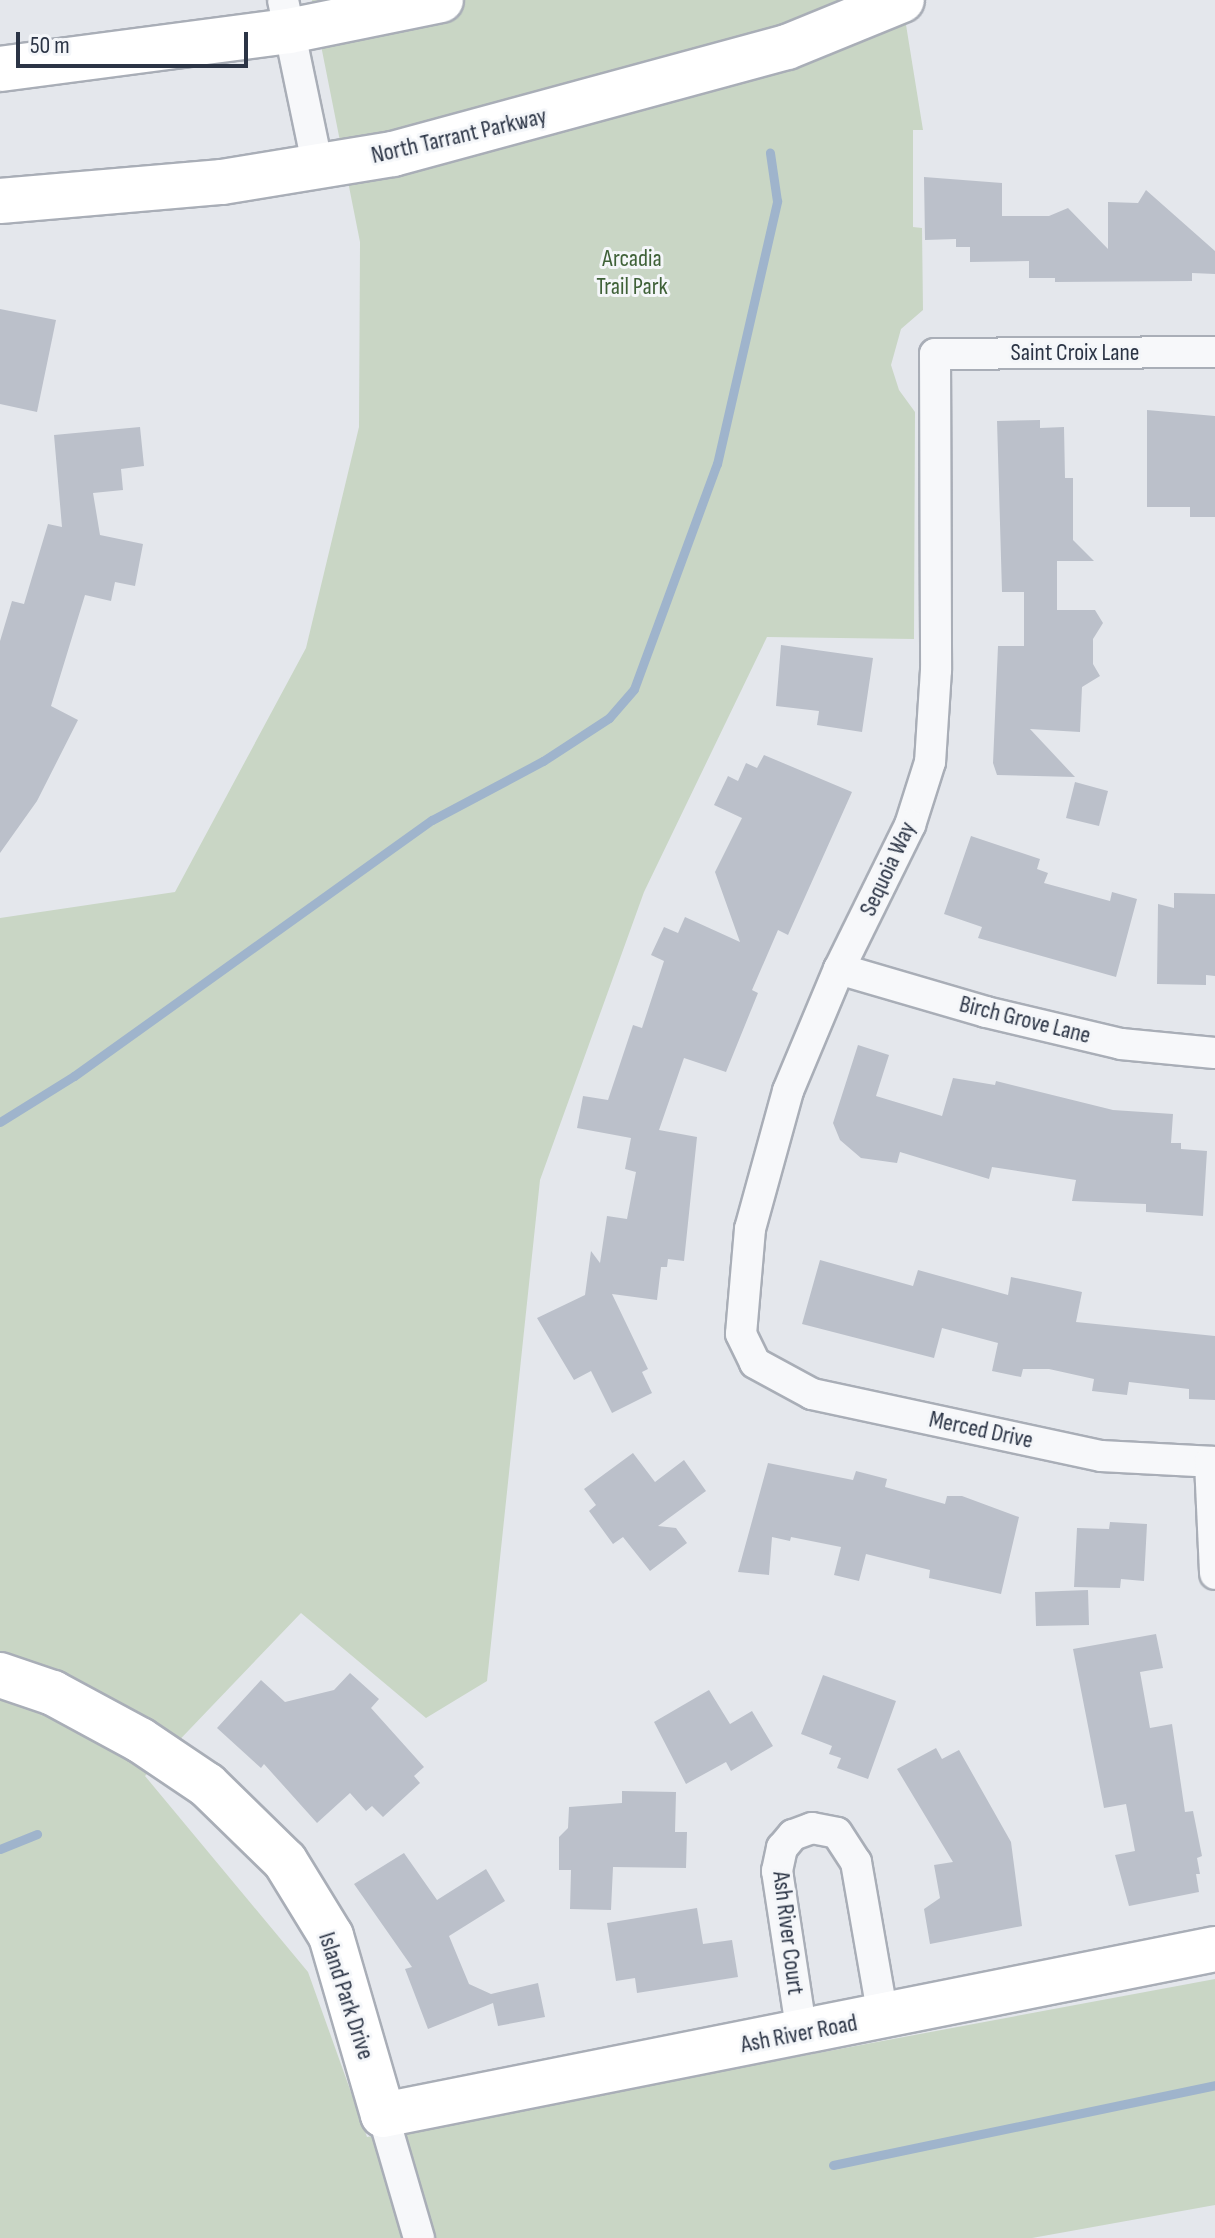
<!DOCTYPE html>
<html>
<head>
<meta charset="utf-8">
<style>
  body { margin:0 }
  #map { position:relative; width:1215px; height:2238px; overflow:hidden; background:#e4e7ec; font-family:"Sofia Sans Condensed",sans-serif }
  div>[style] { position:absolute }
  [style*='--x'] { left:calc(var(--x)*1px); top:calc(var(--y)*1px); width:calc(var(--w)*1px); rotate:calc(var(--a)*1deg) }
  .green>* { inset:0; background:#c9d6c5 }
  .stream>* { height:9px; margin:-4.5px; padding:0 4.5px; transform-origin:4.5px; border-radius:4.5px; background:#9fb4cc }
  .building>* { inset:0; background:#bbc0ca }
  .roads { filter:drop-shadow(2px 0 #a9aeb7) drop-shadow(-2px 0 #a9aeb7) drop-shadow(0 2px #a9aeb7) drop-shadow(0 -2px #a9aeb7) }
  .street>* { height:30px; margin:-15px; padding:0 15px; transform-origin:15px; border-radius:15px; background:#f7f8fa }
  .secondary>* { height:44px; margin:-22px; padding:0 22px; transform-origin:22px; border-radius:22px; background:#fff }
  .primary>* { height:44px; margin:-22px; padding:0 22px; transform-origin:22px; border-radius:22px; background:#fff }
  span { translate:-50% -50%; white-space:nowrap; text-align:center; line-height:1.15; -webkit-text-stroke:6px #f4f6f9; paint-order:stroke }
  .street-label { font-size:24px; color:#2b3445 }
  .park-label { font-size:24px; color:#3f6138 }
  .scale { position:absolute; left:16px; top:32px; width:232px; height:36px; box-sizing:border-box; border:4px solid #2b3445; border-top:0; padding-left:10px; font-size:24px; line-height:28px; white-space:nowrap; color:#2b3445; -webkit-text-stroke:6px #f4f6f9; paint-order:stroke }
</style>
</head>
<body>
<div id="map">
  <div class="green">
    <div style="clip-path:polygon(312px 0,902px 0,923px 130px,913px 130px,913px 227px,922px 228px,923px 310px,901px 329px,891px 365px,899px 390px,915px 412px,914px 639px,767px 637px,644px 892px,540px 1180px,487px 1681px,426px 1718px,301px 1613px,145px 1776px,308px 1972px,367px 2137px,1215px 1979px,1215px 2205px,1032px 2238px,0 2238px,0 918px,175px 892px,306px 648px,359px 427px,360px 242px)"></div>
  </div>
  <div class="stream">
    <div style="--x:0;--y:1122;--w:87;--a:-31.9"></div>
    <div style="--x:74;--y:1076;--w:440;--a:-35.6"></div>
    <div style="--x:432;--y:820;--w:126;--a:-28"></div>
    <div style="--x:543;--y:761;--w:79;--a:-33.1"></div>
    <div style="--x:609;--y:718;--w:38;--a:-49"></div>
    <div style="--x:634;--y:689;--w:240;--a:-69.8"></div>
    <div style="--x:717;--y:464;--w:270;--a:-77.1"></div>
    <div style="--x:777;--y:201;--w:49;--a:-98.3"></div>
    <div style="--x:0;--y:1849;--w:40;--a:-22"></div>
    <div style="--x:833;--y:2165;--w:390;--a:-11.8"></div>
  </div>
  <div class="building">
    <div style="clip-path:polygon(924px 177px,1002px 183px,1002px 216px,1049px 216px,1068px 208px,1108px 249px,1108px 202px,1138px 203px,1146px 190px,1215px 251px,1215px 274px,1192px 273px,1192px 281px,1055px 282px,1055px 278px,1029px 278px,1029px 261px,970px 262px,970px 247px,956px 247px,956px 239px,925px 240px)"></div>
    <div style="clip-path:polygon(0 309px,56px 320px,37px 412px,0 404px)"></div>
    <div style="clip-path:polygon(1147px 410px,1215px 416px,1215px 517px,1190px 517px,1190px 507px,1147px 507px)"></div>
    <div style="clip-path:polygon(1040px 420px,1040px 428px,1064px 427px,1065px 478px,1073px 478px,1073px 540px,1094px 561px,1057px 561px,1057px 610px,1095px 610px,1103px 623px,1093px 639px,1093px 664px,1100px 676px,1082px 687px,1080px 732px,1030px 729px,1075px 777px,997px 775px,993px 763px,998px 646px,1024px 646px,1024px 592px,1002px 592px,997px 421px)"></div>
    <div style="clip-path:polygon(140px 427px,144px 466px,121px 469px,123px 490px,93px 493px,100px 535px,143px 544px,135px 586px,115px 582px,111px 601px,85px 595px,51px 706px,78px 720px,37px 801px,0 853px,0 641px,12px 601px,24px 604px,48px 524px,62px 527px,54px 435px)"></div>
    <div style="clip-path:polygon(781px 645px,873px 658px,862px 732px,817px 725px,819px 711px,776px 706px)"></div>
    <div style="clip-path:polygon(764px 755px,852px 792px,788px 935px,778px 930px,752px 990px,758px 993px,726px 1072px,684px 1058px,659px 1130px,697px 1137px,684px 1261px,668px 1259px,667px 1267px,661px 1267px,657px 1300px,612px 1294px,648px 1369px,642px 1372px,652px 1393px,612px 1413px,591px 1371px,574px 1380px,537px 1318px,585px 1295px,591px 1251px,600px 1263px,607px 1216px,627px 1219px,636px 1172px,625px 1169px,631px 1138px,577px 1128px,583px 1096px,608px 1100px,633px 1025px,642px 1028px,664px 961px,651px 955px,664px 927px,678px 933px,685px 917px,740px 942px,715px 872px,742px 818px,714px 805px,728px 776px,738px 781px,746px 763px,757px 768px)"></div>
    <div style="clip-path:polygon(1075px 782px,1108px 791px,1099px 826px,1066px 818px)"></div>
    <div style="clip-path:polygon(971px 836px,1040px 859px,1037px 869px,1048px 873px,1044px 883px,1110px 901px,1112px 892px,1137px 899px,1116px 977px,978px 938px,982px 927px,944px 914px)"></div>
    <div style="clip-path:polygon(1174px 893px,1215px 894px,1215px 976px,1206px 975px,1206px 985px,1157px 984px,1158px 904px,1174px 908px)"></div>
    <div style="clip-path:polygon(858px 1045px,889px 1055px,876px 1096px,942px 1116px,953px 1078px,995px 1085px,996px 1081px,1113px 1110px,1173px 1114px,1171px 1143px,1181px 1143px,1181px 1149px,1207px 1151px,1203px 1216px,1146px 1212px,1146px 1204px,1072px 1201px,1076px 1180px,992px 1167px,989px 1179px,900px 1152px,897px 1163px,861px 1158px,840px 1140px,833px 1123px)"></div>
    <div style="clip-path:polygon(820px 1260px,913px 1286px,918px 1270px,1008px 1295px,1011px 1277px,1082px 1292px,1076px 1322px,1215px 1336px,1215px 1400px,1189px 1399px,1189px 1389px,1129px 1382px,1127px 1395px,1092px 1391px,1094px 1379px,1049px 1369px,1023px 1369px,1021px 1377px,992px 1371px,998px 1343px,942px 1328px,934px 1358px,802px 1324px)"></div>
    <div style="clip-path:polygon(633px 1453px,655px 1482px,684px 1460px,706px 1491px,658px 1526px,676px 1528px,687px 1543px,650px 1571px,623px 1537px,613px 1544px,589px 1511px,596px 1505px,584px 1489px)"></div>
    <div style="clip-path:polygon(768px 1463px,853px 1480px,856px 1471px,887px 1479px,885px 1487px,945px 1504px,947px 1496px,962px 1496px,1019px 1517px,1001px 1594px,929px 1578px,930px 1570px,866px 1554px,859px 1581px,834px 1575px,841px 1547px,791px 1537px,790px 1541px,772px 1537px,769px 1575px,738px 1572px)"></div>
    <div style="clip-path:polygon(1110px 1522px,1147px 1524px,1144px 1581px,1121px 1579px,1120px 1588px,1074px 1587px,1077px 1528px,1109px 1529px)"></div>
    <div style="clip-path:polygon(1088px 1590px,1089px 1625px,1036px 1626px,1035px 1592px)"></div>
    <div style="clip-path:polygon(1156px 1634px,1163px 1668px,1140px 1672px,1150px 1728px,1172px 1724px,1185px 1812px,1193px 1811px,1202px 1856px,1197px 1858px,1200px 1874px,1196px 1874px,1199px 1892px,1129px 1906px,1115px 1855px,1135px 1851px,1126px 1804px,1104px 1808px,1073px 1649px)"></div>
    <div style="clip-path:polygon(350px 1673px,379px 1699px,371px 1708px,424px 1767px,414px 1776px,420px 1783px,383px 1817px,372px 1806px,366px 1811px,350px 1793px,317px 1823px,264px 1764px,261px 1768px,217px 1728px,261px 1680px,285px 1702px,334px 1690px)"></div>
    <div style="clip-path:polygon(823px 1675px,896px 1701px,868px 1779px,837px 1768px,841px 1758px,829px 1754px,832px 1746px,801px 1734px)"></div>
    <div style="clip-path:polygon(709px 1690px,730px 1724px,752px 1711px,773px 1746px,731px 1771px,726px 1762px,686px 1784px,654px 1722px)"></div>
    <div style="clip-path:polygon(936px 1748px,942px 1759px,959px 1750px,1011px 1842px,1022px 1926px,930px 1944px,924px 1909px,940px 1898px,934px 1865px,953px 1862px,897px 1769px)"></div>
    <div style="clip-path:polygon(622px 1791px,676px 1792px,675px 1832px,687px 1832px,686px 1868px,613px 1867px,611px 1910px,570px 1909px,571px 1870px,559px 1870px,559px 1837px,568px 1828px,569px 1807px,622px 1803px)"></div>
    <div style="clip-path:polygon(404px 1853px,437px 1900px,486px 1869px,505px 1901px,449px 1936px,469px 1984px,491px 1994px,538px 1983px,545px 2017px,498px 2026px,493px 2003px,428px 2029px,405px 1969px,412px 1967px,354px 1884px)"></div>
    <div style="clip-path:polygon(697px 1908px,703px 1944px,732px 1940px,738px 1977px,637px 1993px,635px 1978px,616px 1981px,607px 1923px)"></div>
  </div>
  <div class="roads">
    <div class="street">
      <div style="--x:283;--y:0;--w:171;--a:78.2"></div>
      <div style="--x:1215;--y:352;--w:280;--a:179.6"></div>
      <div style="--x:935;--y:354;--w:316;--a:89.8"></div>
      <div style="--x:936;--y:670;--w:92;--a:93.7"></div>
      <div style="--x:930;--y:762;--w:66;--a:107.6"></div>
      <div style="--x:910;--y:825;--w:161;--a:116.2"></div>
      <div style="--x:839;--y:969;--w:132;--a:112.7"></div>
      <div style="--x:788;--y:1091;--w:143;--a:105.4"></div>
      <div style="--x:750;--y:1229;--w:105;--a:94.9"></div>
      <div style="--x:741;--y:1334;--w:32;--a:64"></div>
      <div style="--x:755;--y:1363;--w:65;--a:28.5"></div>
      <div style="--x:812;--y:1394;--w:296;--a:12.1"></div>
      <div style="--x:1101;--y:1456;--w:114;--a:3"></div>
      <div style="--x:839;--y:969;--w:153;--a:16.3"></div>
      <div style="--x:986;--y:1012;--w:139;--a:13.3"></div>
      <div style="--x:1121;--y:1044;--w:94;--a:5.5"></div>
      <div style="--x:1210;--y:1462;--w:112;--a:87.4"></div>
      <div style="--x:802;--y:2034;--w:165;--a:-98.7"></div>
      <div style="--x:777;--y:1871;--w:24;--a:-78"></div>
      <div style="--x:782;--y:1848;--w:17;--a:-50"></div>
      <div style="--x:793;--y:1835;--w:20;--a:-20"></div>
      <div style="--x:812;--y:1828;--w:25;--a:11"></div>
      <div style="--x:837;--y:1833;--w:35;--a:57"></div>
      <div style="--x:856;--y:1862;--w:157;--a:80.1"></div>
      <div style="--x:383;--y:2115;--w:128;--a:73.7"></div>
    </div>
    <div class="secondary">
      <div style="--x:0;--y:1675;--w:56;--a:18.8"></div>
      <div style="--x:53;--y:1693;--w:99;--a:28.4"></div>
      <div style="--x:140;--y:1740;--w:81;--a:33.9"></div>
      <div style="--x:207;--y:1785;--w:109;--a:44.3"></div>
      <div style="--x:285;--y:1861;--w:88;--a:58.5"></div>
      <div style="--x:331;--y:1936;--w:186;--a:73.8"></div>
      <div style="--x:383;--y:2115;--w:848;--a:-11.28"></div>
    </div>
    <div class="primary">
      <div style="--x:0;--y:69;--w:291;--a:-7.5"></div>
      <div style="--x:289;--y:31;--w:155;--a:-11.5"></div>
      <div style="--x:0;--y:201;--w:223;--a:-4.9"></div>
      <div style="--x:222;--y:182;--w:173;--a:-9.3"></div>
      <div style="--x:393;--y:154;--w:408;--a:-15.2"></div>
      <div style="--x:787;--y:47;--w:124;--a:-22.2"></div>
    </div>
  </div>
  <div class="street-label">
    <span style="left:459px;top:136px;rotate:-13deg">North Tarrant Parkway</span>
    <span style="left:1075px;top:353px">Saint Croix Lane</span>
    <span style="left:888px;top:869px;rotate:-65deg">Sequoia Way</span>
    <span style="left:1025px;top:1020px;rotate:14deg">Birch Grove Lane</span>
    <span style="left:981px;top:1430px;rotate:12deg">Merced Drive</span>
    <span style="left:788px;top:1933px;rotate:83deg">Ash River Court</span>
    <span style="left:346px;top:1996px;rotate:72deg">Island Park Drive</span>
    <span style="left:799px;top:2034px;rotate:-11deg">Ash River Road</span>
  </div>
  <div class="park-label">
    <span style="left:632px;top:273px">Arcadia<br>Trail Park</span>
  </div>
  <div class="scale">50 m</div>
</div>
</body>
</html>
